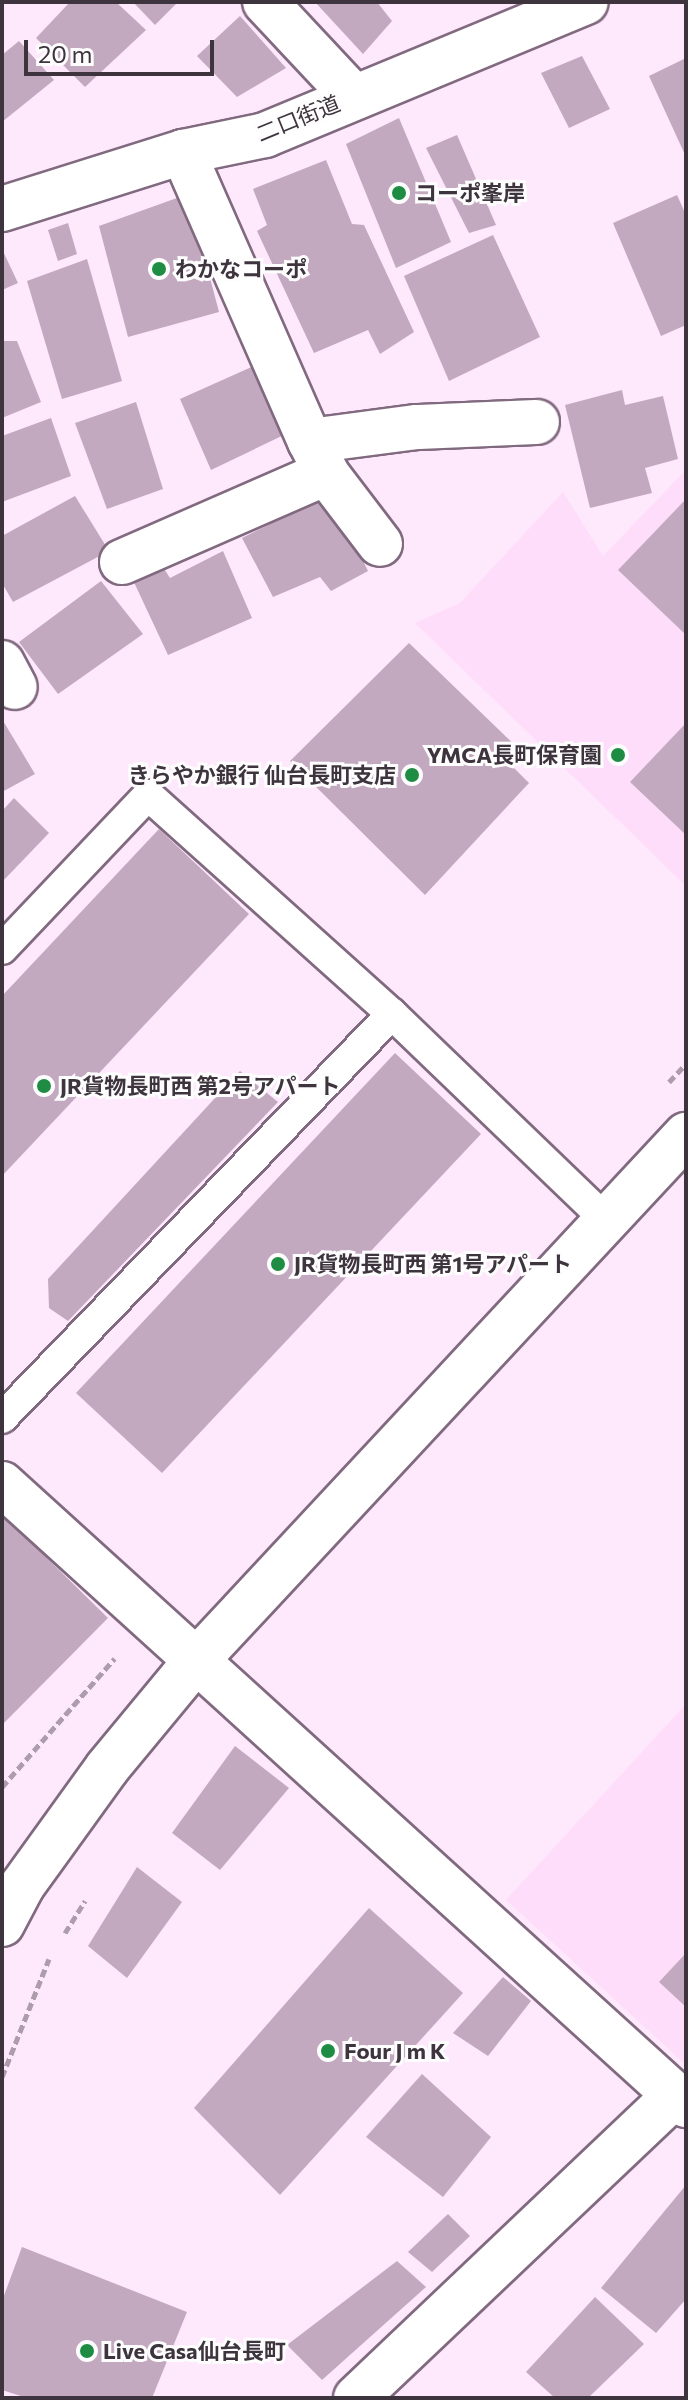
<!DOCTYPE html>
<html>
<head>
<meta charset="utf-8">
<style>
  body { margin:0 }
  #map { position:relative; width:688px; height:2400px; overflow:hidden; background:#fee8fc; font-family:Commissioner,"Noto Sans JP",sans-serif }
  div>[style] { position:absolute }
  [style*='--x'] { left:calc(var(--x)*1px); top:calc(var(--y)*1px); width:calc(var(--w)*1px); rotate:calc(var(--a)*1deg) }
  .built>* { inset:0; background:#feddfb }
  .building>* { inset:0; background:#c3a9c0 }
  .path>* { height:5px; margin-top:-2.5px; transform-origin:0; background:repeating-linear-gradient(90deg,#ad9cab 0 8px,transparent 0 12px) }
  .roads { filter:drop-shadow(2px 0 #816a7f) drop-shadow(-2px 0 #816a7f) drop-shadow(0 2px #816a7f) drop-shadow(0 -2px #816a7f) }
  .service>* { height:30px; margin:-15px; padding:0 15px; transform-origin:15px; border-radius:15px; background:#fff }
  .minor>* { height:44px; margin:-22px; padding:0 22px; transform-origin:22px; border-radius:22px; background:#fff }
  .tertiary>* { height:44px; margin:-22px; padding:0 22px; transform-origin:22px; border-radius:22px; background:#fff }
  .dots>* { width:22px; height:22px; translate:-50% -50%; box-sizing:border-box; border:4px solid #fdfdfd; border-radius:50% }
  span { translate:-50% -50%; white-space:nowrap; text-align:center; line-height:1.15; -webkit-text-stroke:6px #fdfdfd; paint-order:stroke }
  .street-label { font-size:22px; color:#3e343d }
  .poi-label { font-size:22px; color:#3e343d; font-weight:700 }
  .left { translate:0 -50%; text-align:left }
  .right { translate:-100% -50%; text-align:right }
  .frame { position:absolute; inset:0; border:4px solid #3e343d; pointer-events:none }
  .scale { position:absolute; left:24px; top:40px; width:190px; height:36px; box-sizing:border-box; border:4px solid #3e343d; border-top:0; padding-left:10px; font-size:24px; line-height:28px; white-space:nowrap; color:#3e343d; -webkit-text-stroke:6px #fdfdfd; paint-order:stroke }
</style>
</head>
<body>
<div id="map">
  <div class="built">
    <div style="clip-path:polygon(686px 470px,686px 886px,415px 623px,460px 603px,563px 492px,603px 556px)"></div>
    <div style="clip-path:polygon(686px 1704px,686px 2065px,506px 1900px)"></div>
  </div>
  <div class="building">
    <div style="clip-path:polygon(70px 2px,116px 2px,146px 30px,85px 87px,36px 38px)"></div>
    <div style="clip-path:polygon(133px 2px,178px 2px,155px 25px)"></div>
    <div style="clip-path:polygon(315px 2px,377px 2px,392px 21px,363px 54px)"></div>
    <div style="clip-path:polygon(240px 16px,286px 68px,237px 97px,197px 56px)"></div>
    <div style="clip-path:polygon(19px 41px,54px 80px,2px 122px,2px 55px)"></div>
    <div style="clip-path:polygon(582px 56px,610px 109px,569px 128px,541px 73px)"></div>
    <div style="clip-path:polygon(686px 58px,686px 157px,649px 76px)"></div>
    <div style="clip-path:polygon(399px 118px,451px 242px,396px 268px,346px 144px)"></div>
    <div style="clip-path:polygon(457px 135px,496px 225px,469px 233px,426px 148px)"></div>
    <div style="clip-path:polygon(326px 160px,352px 224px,364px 225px,414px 332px,380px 354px,368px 330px,314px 353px,257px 231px,267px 225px,253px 189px)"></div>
    <div style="clip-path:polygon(188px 194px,219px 312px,128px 337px,99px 226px)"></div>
    <div style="clip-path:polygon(677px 195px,686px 215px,686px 325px,661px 336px,613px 223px)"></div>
    <div style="clip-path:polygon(68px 223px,77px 254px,58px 261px,48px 230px)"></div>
    <div style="clip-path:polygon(493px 235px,540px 337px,449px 381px,404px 276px)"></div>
    <div style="clip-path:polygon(2px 249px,18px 283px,2px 290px)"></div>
    <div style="clip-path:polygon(87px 259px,122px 381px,62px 399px,27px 281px)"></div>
    <div style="clip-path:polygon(2px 341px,17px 341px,41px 402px,2px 418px)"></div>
    <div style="clip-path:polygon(258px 364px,288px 433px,211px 470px,180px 399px)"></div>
    <div style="clip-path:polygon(622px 390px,625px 405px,663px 396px,678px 459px,645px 468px,652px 493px,590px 508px,565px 405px)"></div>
    <div style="clip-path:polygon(136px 402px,163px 489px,107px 509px,75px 423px)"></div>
    <div style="clip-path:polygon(51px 418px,71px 476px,2px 502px,2px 436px)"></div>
    <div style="clip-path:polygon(330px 494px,368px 571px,331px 591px,320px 577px,273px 597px,242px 538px)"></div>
    <div style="clip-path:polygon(75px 496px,109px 551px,13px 602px,2px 583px,2px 536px)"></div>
    <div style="clip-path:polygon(686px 499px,686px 635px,618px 570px)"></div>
    <div style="clip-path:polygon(223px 551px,252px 618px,168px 655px,132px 578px,161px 564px,170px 578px)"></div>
    <div style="clip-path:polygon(101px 581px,143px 634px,58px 694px,19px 642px)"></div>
    <div style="clip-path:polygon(409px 643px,523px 753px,513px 767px,529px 783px,425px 895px,290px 761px)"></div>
    <div style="clip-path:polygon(2px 719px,35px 774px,2px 792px)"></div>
    <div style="clip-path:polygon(686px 723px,686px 835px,630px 782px)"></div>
    <div style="clip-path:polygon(14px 798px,49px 833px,2px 882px,2px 811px)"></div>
    <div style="clip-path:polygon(159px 829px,249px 914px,2px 1176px,2px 996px)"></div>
    <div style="clip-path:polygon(395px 1053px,481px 1134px,162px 1473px,76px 1393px)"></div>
    <div style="clip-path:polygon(240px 1071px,278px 1102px,68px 1321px,49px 1308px,48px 1279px)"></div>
    <div style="clip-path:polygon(2px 1514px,108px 1618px,2px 1725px)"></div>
    <div style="clip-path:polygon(235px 1746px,289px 1788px,220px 1870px,172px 1833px)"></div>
    <div style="clip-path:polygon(137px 1867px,182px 1902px,127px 1978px,88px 1946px)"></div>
    <div style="clip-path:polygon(369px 1908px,463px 1993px,280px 2195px,194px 2108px)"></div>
    <div style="clip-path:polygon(686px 1953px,686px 2007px,659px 1982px)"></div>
    <div style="clip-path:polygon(503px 1977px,531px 2001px,488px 2056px,453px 2033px)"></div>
    <div style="clip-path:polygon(422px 2074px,491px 2137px,443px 2197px,366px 2137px)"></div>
    <div style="clip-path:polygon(686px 2185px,686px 2299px,656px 2333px,601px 2288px)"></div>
    <div style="clip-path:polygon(448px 2214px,470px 2236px,432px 2272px,408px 2252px)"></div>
    <div style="clip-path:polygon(22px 2247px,187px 2312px,152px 2398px,27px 2398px,2px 2390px,2px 2301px)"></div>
    <div style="clip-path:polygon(397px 2261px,426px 2287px,322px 2380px,287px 2345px)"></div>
    <div style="clip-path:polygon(595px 2297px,644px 2344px,588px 2398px,555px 2398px,526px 2372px)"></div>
  </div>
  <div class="path">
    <div style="--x:669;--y:1082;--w:25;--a:-47"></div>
    <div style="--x:2;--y:1787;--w:171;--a:-48.8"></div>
    <div style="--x:65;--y:1933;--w:38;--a:-58"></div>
    <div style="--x:2;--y:2077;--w:127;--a:-68.3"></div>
  </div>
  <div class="roads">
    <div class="service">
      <div style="--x:2;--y:949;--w:212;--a:-46.5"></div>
      <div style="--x:148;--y:795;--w:328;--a:41.9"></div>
      <div style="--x:392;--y:1014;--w:296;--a:43.9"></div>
      <div style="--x:2;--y:1418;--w:562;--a:-46.01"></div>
    </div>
    <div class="minor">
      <div style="--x:265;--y:2;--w:129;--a:46.9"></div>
      <div style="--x:183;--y:152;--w:316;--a:66.3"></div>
      <div style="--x:310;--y:441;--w:36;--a:63"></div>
      <div style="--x:326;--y:473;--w:89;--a:52.7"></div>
      <div style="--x:2;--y:209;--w:190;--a:-17.5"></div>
      <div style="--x:183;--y:152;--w:84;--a:-11.7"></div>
      <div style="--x:265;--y:135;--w:347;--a:-22.5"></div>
      <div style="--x:310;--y:441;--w:108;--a:-7.5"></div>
      <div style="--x:417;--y:427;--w:120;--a:-2.4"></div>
      <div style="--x:122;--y:562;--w:223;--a:-23.6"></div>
      <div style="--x:2;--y:663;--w:27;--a:62"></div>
      <div style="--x:356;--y:2398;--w:440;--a:-43.5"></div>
    </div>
    <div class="tertiary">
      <div style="--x:2;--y:1484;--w:924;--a:42.24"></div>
      <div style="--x:2;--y:1924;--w:43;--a:-62.2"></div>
      <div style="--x:22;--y:1886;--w:145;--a:-54.2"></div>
      <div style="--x:107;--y:1768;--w:136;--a:-50.4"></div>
      <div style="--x:194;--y:1663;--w:722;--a:-47.02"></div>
    </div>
  </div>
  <div class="dots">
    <div style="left:399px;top:193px;background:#1f8c44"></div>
    <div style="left:159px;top:269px;background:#1f8c44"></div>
    <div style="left:618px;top:755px;background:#1f8c44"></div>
    <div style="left:412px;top:775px;background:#1f8c44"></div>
    <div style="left:44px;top:1086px;background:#1f8c44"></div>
    <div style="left:278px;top:1264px;background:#1f8c44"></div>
    <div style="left:328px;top:2051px;background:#1f8c44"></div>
    <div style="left:87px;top:2351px;background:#1f8c44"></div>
  </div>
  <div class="street-label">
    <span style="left:298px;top:118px;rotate:-22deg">二口街道</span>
  </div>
  <div class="poi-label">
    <span class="left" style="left:415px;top:193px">コーポ峯岸</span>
    <span class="left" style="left:175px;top:269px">わかなコーポ</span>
    <span class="right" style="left:602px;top:755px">YMCA長町保育園</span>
    <span class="right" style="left:396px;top:775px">きらやか銀行 仙台長町支店</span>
    <span class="left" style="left:60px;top:1086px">JR貨物長町西 第2号アパート</span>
    <span class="left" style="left:294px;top:1264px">JR貨物長町西 第1号アパート</span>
    <span class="left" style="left:344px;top:2051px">Four J m K</span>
    <span class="left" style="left:103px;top:2351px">Live Casa仙台長町</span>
  </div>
  <div class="frame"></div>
  <div class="scale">20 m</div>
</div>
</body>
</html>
